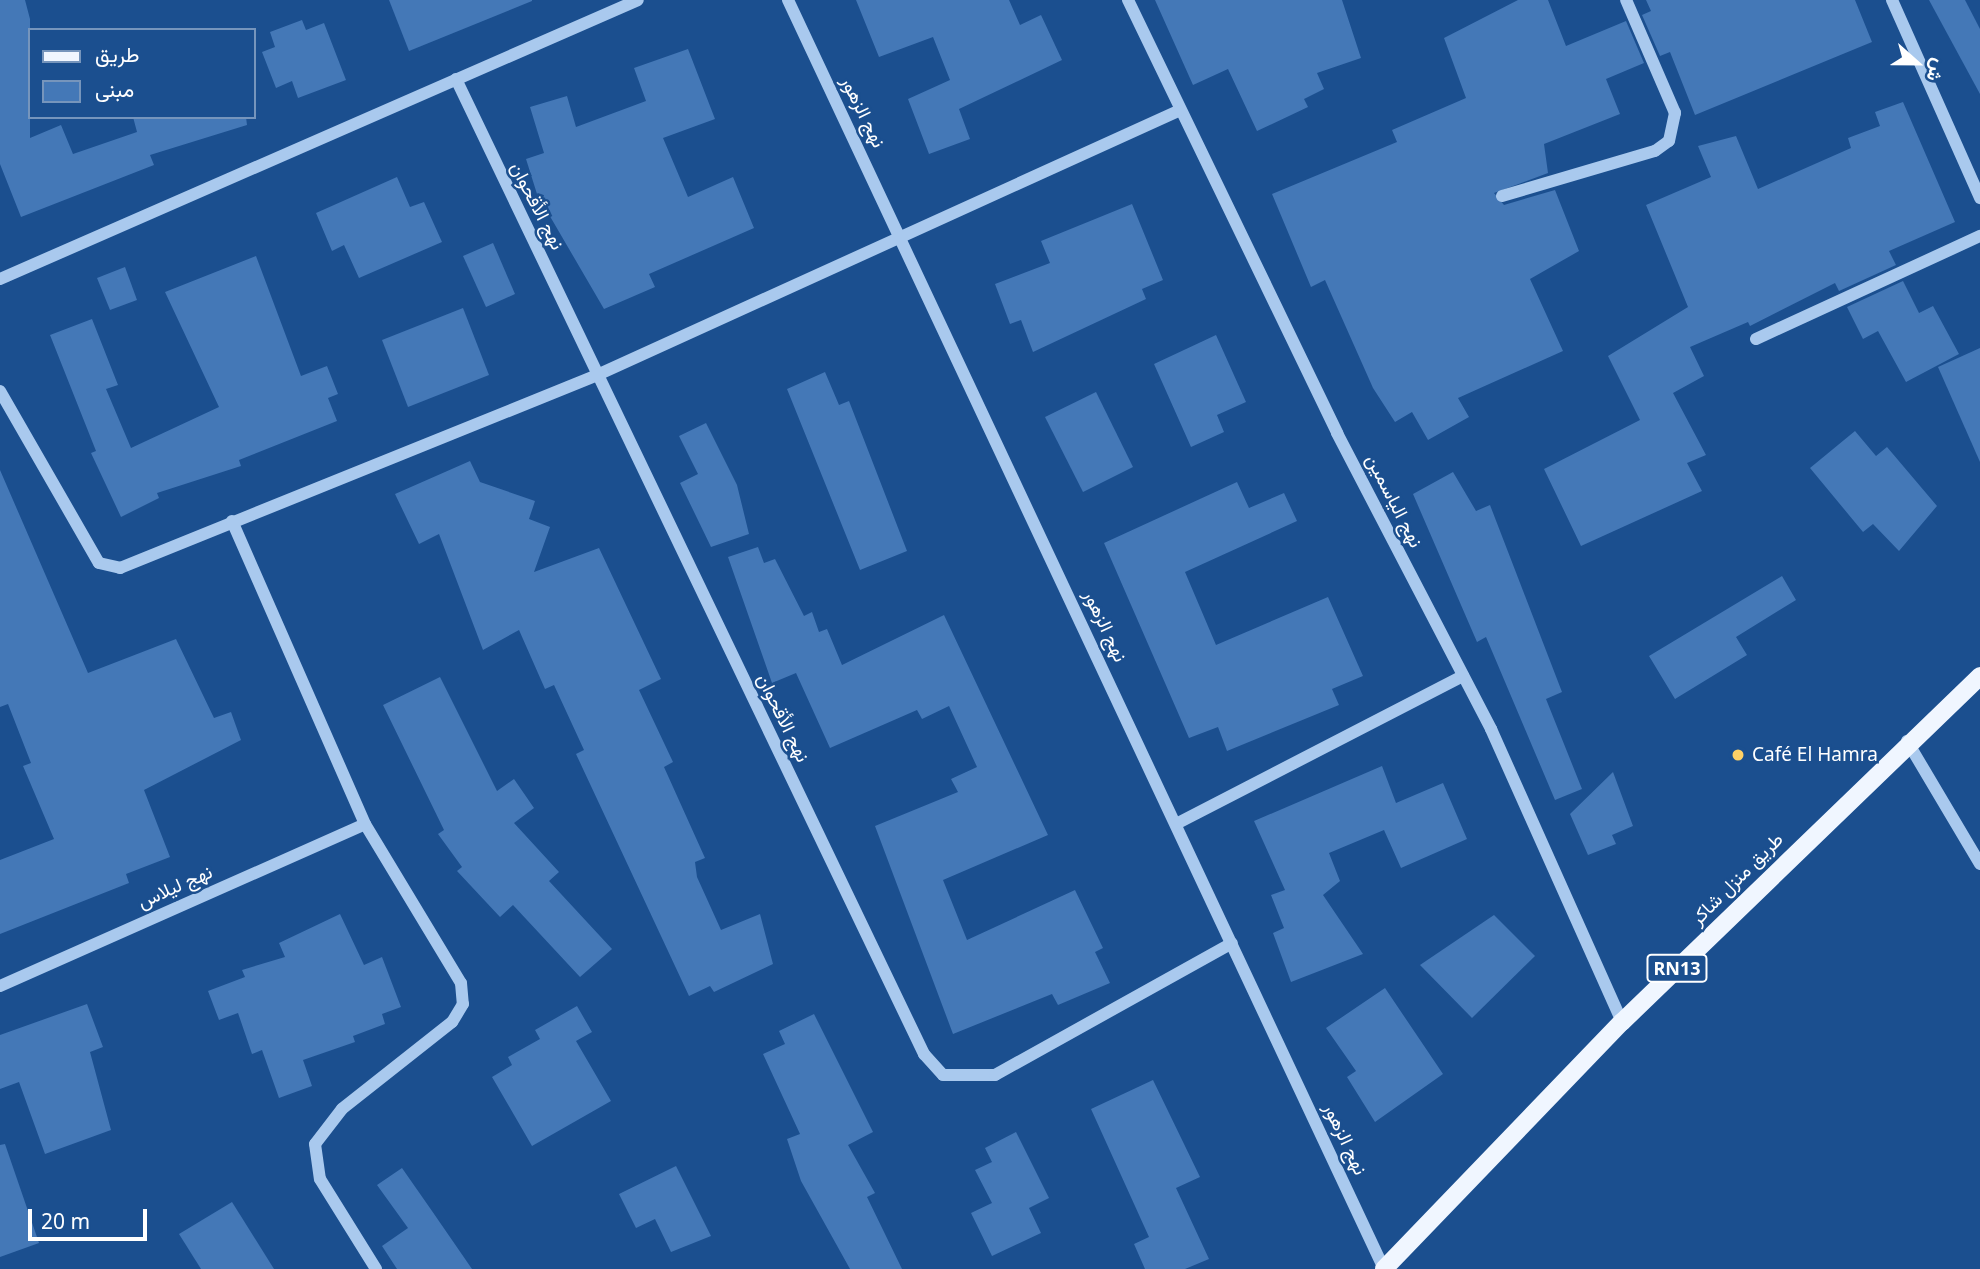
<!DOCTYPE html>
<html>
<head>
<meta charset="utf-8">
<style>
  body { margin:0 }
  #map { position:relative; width:1980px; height:1269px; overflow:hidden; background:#1b4f8f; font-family:"Noto Sans",Vazirmatn,sans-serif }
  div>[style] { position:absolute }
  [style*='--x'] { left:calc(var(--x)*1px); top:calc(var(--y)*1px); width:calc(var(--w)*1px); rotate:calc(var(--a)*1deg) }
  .building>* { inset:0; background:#4478b7 }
  .minor>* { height:12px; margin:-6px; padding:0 6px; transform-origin:6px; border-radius:6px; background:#a9c9ee }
  .major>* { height:18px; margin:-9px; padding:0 9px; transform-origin:9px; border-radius:9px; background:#f0f6ff }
  .dots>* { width:19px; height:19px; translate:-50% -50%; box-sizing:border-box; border:4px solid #1b4f8f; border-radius:50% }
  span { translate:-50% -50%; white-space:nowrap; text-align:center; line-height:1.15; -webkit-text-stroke:5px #1b4f8f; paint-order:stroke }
  .shield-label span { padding:2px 5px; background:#1b4f8f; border:2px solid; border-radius:5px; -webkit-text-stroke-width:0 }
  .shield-label { font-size:18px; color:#fff; font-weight:700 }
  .street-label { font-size:19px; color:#fff }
  .poi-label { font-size:19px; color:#fff }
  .left { translate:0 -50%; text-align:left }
  .legend { position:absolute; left:28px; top:28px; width:228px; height:91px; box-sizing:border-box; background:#1b4f8f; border:2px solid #7695bc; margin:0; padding:9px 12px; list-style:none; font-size:21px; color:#fff }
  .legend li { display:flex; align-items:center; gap:14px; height:35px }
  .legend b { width:35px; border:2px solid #7695bc }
  .north { position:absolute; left:1882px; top:28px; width:70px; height:70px; -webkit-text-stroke:5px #1b4f8f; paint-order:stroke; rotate:111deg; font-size:19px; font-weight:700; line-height:28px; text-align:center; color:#fff }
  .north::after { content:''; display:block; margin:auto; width:24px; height:32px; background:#fff; clip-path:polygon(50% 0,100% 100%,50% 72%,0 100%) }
  .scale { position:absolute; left:28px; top:1209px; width:119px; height:32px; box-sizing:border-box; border:4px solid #fff; border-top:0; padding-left:9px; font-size:21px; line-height:24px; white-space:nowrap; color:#fff; -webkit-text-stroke:5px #1b4f8f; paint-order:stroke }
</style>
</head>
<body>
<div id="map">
  <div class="building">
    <div style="clip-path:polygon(0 0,25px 0,30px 19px,30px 138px,61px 125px,73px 154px,137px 132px,133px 117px,246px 117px,247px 125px,150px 155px,154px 165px,21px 217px,0 164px)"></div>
    <div style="clip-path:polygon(389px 0,532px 0,532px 1px,409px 51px)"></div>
    <div style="clip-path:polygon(856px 0,1009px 0,1020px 25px,1041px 15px,1062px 60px,959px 109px,970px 139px,929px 154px,908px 99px,950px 80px,933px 37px,879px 57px)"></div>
    <div style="clip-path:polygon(1155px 0,1342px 0,1361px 58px,1317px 73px,1324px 89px,1304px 99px,1308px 107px,1257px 131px,1228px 69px,1193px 85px)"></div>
    <div style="clip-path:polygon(1518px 0,1548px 0,1566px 46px,1626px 21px,1644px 63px,1606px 79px,1620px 114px,1544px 144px,1548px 173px,1494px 193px,1504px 205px,1555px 190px,1579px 251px,1530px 279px,1563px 351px,1458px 398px,1469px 417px,1428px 440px,1412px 412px,1395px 422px,1373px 388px,1325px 280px,1311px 287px,1272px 194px,1397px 142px,1392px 130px,1466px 98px,1444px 38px)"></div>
    <div style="clip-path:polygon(1646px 0,1855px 0,1872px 42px,1695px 115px,1670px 52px,1660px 56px,1642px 15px,1651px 11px)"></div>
    <div style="clip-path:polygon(1929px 0,1965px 0,1980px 29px,1980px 94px)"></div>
    <div style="clip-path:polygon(302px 20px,306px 30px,324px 23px,346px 80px,298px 98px,292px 81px,276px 88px,262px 52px,275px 47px,270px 32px)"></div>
    <div style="clip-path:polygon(688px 49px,715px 119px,663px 138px,688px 197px,733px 177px,754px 228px,649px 274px,655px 287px,604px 309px,537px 194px,526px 159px,544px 153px,530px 107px,567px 96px,576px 127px,646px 101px,634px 68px)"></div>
    <div style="clip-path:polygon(1903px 102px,1955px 222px,1889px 251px,1896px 265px,1839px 291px,1835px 283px,1750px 326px,1748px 322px,1690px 347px,1704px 376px,1673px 393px,1706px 455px,1687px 463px,1702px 491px,1581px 546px,1544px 469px,1640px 420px,1608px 356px,1688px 307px,1646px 205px,1711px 177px,1698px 146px,1736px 136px,1758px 189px,1851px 148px,1848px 138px,1880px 126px,1875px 112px)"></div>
    <div style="clip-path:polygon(397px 177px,410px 207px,424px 202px,442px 242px,359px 278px,344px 245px,332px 251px,316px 213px)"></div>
    <div style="clip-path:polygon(1132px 204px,1163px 280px,1142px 289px,1146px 299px,1033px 352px,1021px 320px,1010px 324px,995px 284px,1050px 263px,1041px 241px)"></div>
    <div style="clip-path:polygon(493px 243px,515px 294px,486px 307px,463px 256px)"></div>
    <div style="clip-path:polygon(256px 256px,301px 376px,327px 366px,338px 394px,328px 398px,337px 421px,239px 460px,241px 466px,157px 493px,159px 498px,121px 517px,91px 453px,96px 451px,50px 335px,92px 319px,118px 385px,106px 389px,131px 448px,219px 407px,165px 292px)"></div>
    <div style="clip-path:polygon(125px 267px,137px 300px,110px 310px,97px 278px)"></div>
    <div style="clip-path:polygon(1903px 281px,1919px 313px,1933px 306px,1959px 354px,1906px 382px,1878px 331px,1863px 339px,1847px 307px)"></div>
    <div style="clip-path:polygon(463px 308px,489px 375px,408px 407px,382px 340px)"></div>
    <div style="clip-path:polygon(1216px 335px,1246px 402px,1217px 415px,1224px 432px,1191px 447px,1154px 364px)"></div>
    <div style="clip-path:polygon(1980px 348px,1980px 462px,1938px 367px)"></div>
    <div style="clip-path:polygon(825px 372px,839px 405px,849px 401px,907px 551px,860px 570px,787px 389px)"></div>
    <div style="clip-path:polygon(1096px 392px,1133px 467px,1083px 492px,1045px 417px)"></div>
    <div style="clip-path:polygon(706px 423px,737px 485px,749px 534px,711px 547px,680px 483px,698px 474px,679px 436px)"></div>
    <div style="clip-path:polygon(1855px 431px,1876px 456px,1887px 447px,1937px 506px,1899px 551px,1873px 524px,1863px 532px,1810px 468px)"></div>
    <div style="clip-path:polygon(470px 461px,480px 482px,535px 501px,529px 519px,550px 527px,534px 572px,599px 548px,661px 679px,639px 690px,673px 762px,664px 767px,705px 858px,695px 862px,697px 877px,721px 930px,760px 914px,773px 964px,714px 992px,710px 986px,689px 996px,576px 754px,584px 750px,554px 685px,545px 689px,519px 630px,483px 650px,439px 534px,419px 544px,395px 494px)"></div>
    <div style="clip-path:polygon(0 470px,88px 673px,176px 639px,214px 718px,231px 712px,241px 740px,144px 790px,170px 857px,126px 874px,129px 883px,0 934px,0 860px,54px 839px,23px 766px,31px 763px,8px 704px,0 707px)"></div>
    <div style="clip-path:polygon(1453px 472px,1476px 511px,1490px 505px,1562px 692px,1546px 699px,1582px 789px,1555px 800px,1486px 637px,1477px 642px,1413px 494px)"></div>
    <div style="clip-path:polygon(1237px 482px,1249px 508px,1284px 493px,1297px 521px,1185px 572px,1216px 645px,1328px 597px,1363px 676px,1332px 689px,1339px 705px,1227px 751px,1218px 727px,1189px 738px,1104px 543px)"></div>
    <div style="clip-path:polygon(758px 547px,764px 563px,775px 559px,804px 616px,812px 612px,819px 632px,827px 629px,842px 665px,944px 615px,1048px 835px,943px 880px,967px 940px,1075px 890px,1103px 948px,1095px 952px,1110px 983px,1058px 1005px,1052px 994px,953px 1034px,875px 826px,958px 792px,951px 779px,977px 767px,949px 706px,922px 719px,917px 710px,830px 748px,796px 673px,772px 683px,728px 557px)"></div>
    <div style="clip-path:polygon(1782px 576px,1796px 600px,1736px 637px,1747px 655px,1675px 699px,1649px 656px)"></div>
    <div style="clip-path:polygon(440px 677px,497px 791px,514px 779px,534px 808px,514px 823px,559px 872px,549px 881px,612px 949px,580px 977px,513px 905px,500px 917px,457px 871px,462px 867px,438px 834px,444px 830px,383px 705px)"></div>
    <div style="clip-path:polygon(1382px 766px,1396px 803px,1443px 783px,1467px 839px,1401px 868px,1384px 830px,1329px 853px,1340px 881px,1323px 895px,1363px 954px,1291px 982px,1273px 933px,1284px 928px,1271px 895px,1285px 890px,1254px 821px)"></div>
    <div style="clip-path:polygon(1613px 772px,1633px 826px,1612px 835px,1616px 844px,1588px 855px,1570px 814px)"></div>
    <div style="clip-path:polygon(340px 914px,364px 965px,382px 957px,401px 1007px,382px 1014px,385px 1024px,353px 1036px,355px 1042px,303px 1060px,312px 1086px,279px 1098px,262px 1050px,252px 1054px,238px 1013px,219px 1020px,208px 991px,245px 977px,242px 970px,285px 957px,279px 943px)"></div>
    <div style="clip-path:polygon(1494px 915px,1535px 956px,1472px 1018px,1420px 965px)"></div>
    <div style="clip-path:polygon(1385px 988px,1443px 1074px,1375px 1122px,1347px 1077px,1356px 1071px,1326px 1028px)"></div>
    <div style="clip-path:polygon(87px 1004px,103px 1047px,90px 1052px,111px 1130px,45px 1154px,19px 1082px,0 1089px,0 1035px)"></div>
    <div style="clip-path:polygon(577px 1006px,592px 1032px,576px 1041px,611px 1101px,532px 1146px,492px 1077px,512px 1065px,508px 1057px,540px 1039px,535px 1030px)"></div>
    <div style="clip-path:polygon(814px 1014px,873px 1132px,848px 1145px,875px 1193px,867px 1197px,902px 1269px,850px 1269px,801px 1181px,787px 1139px,800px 1134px,763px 1054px,785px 1044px,779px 1031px)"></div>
    <div style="clip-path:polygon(1153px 1080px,1200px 1177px,1176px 1188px,1209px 1259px,1185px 1269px,1145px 1269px,1134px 1244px,1149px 1237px,1091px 1109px)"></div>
    <div style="clip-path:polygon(1016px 1132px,1049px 1198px,1029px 1208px,1041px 1233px,992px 1256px,971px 1213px,992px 1203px,975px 1170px,992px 1162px,985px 1148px)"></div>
    <div style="clip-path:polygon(5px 1144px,39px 1243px,0 1257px,0 1145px)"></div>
    <div style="clip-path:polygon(676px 1166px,711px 1236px,671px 1252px,655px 1219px,636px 1228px,619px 1194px)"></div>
    <div style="clip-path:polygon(402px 1168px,432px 1211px,472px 1269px,397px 1269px,382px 1246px,408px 1228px,377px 1185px)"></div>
    <div style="clip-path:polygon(232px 1202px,274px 1269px,201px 1269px,179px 1234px)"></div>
  </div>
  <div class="minor">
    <div style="--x:788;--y:0;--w:1402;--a:64.84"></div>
    <div style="--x:1128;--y:0;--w:481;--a:64.2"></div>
    <div style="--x:1337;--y:433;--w:334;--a:62.5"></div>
    <div style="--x:1491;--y:729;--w:321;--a:65.9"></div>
    <div style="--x:1892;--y:0;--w:217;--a:66"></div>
    <div style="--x:456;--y:79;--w:1082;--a:64.36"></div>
    <div style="--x:924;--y:1054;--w:28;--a:48"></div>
    <div style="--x:943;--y:1075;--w:52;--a:0"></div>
    <div style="--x:995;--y:1075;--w:271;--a:-29.1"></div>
    <div style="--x:1502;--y:196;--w:159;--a:-16.4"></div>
    <div style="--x:1655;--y:151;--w:17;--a:-36"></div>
    <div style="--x:1669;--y:141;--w:29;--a:-78"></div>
    <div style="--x:1675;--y:113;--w:123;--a:-113.4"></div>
    <div style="--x:0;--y:279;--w:696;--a:-23.62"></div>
    <div style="--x:1756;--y:339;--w:247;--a:-24.7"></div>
    <div style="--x:0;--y:391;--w:198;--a:60.1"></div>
    <div style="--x:99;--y:563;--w:22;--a:13"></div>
    <div style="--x:120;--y:568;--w:512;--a:-22.01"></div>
    <div style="--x:595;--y:376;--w:640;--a:-24.44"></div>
    <div style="--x:232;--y:521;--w:331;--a:66.3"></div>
    <div style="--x:365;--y:824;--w:186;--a:58.9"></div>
    <div style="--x:461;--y:983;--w:21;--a:85"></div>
    <div style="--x:463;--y:1004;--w:21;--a:121"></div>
    <div style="--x:452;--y:1022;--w:140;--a:141.7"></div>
    <div style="--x:342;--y:1109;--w:44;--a:127.6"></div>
    <div style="--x:315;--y:1144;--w:35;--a:82"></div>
    <div style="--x:320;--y:1179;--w:106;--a:58.1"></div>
    <div style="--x:1907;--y:741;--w:143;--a:59.3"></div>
    <div style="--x:1176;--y:824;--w:323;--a:-27.3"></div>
    <div style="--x:0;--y:986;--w:399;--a:-23.9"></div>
  </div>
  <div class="major">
    <div style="--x:1384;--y:1269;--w:343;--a:-46.1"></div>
    <div style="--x:1622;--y:1022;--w:498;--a:-44"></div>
  </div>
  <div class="dots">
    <div style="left:1738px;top:755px;background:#ffd166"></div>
  </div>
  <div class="shield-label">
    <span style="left:1677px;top:968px">RN13</span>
  </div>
  <div class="street-label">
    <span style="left:863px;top:112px;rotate:64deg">نهج الزهور</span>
    <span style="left:537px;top:206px;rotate:63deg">نهج الأقحوان</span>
    <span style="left:1394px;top:501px;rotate:63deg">نهج الياسمين</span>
    <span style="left:1105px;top:626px;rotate:65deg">نهج الزهور</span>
    <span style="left:783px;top:718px;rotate:64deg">نهج الأقحوان</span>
    <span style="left:1737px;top:879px;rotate:-45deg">طريق منزل شاكر</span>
    <span style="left:175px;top:887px;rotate:-24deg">نهج ليلاس</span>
    <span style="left:1345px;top:1139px;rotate:65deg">نهج الزهور</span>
  </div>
  <div class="poi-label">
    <span class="left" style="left:1752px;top:755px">Café El Hamra</span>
  </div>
  <ul class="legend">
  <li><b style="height:9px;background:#f0f6ff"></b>طريق</li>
  <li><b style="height:19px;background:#4478b7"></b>مبنى</li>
  </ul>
  <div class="north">ش</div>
  <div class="scale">20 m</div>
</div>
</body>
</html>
